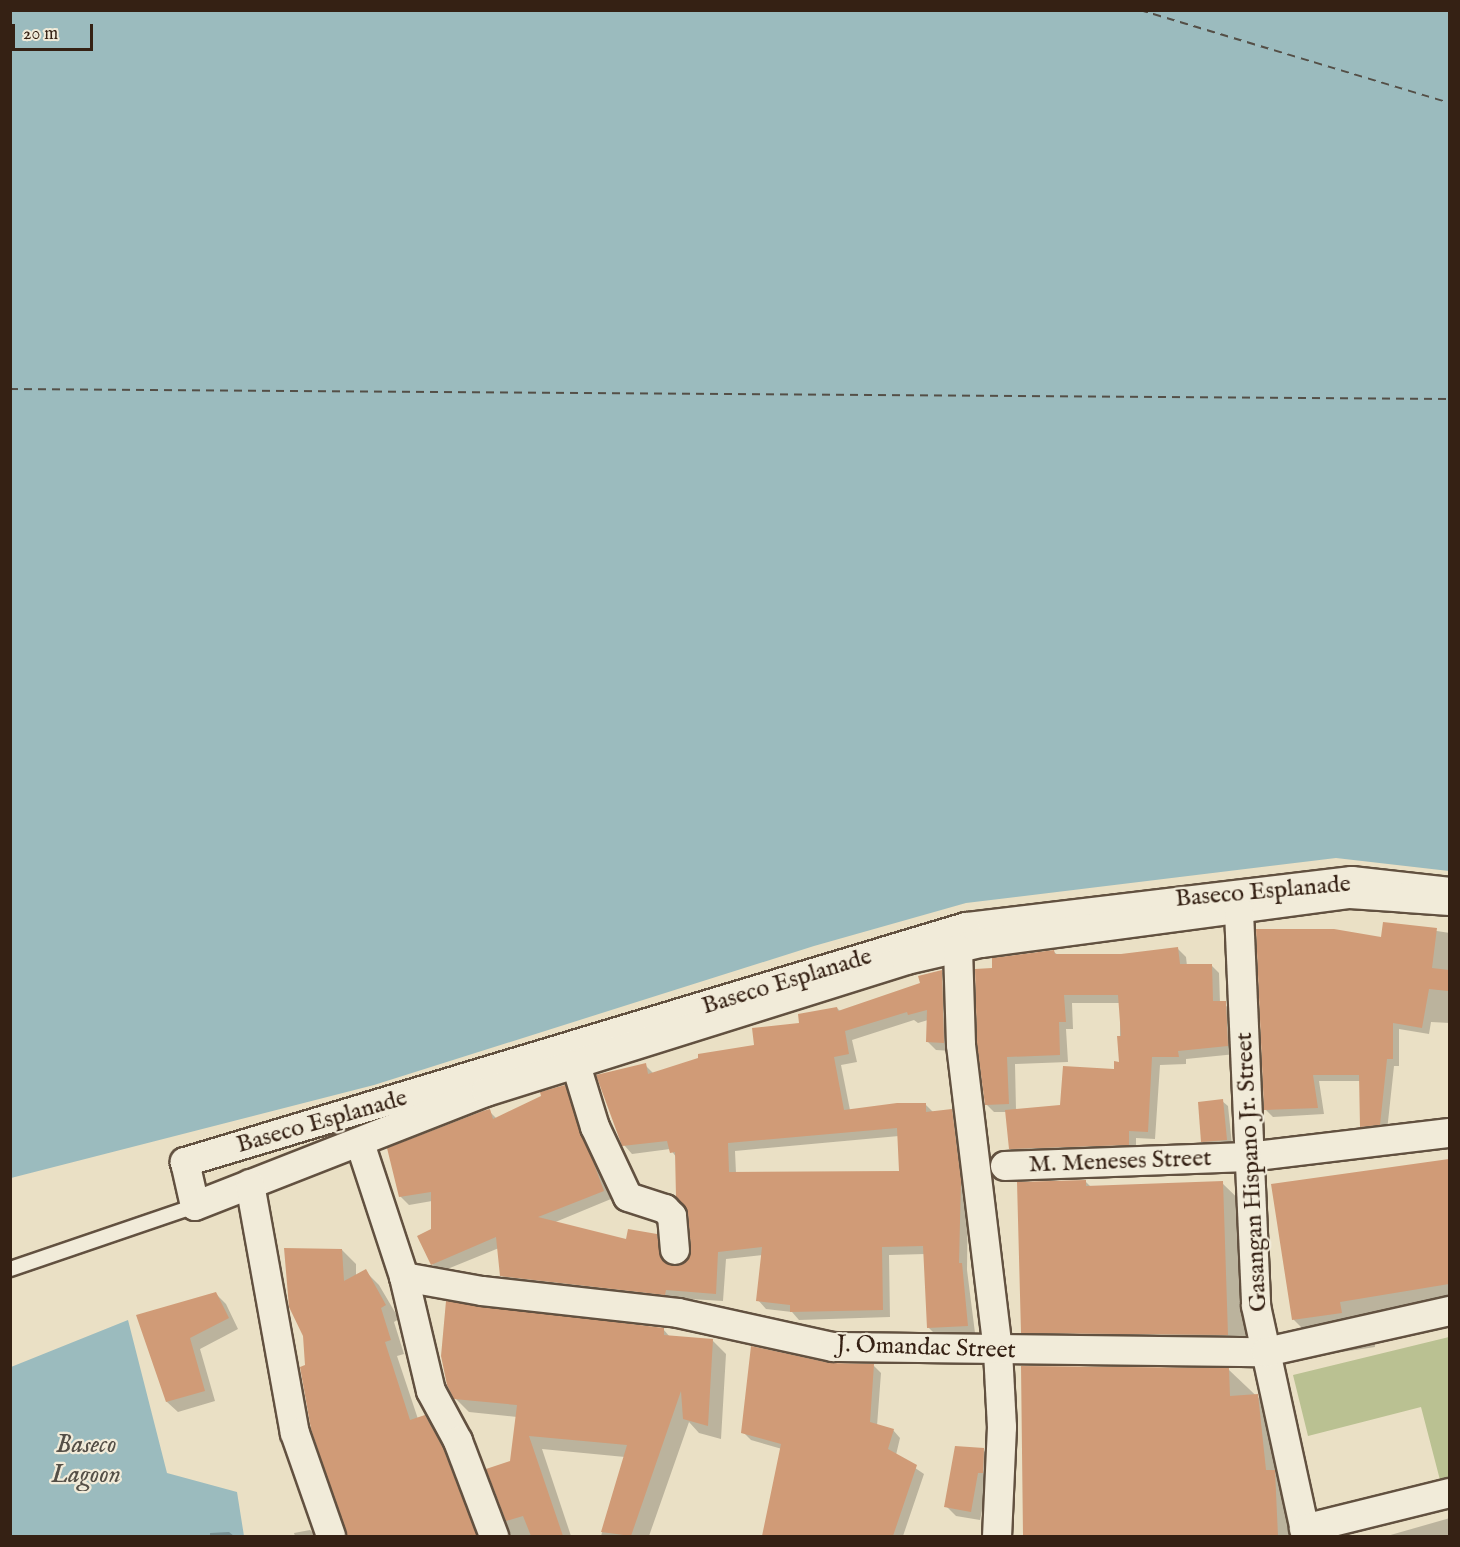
<!DOCTYPE html>
<html>
<head>
<meta charset="utf-8">
<style>
  body { margin:0 }
  #map { position:relative; width:1460px; height:1547px; overflow:hidden; background:#eae0c5; font-family:"IM FELL English",serif }
  div>[style] { position:absolute }
  [style*='--x'] { left:calc(var(--x)*1px); top:calc(var(--y)*1px); width:calc(var(--w)*1px); rotate:calc(var(--a)*1deg) }
  .green>* { inset:0; background:#bac192 }
  .water>* { inset:0; background:#9bbbbe }
  .shadow>* { inset:0; background:#0003 }
  .ferry>* { height:1.5px; margin-top:-0.75px; transform-origin:0; background:repeating-linear-gradient(90deg,#544f47 0 8px,transparent 0 14px) }
  .building>* { inset:0; background:#d09b77 }
  .roads { filter:drop-shadow(2px 0 #625140) drop-shadow(-2px 0 #625140) drop-shadow(0 2px #625140) drop-shadow(0 -2px #625140) }
  .lane>* { height:14px; margin:-7px; padding:0 7px; transform-origin:7px; border-radius:7px; background:#f1ebd9 }
  .street>* { height:28px; margin:-14px; padding:0 14px; transform-origin:14px; border-radius:14px; background:#f1ebd9 }
  span { translate:-50% -50%; white-space:nowrap; text-align:center; line-height:1.15; -webkit-text-stroke:4.5px #f1ebd9; paint-order:stroke }
  .street-label { font-size:24px; color:#352114 }
  .water-label { font-size:26px; color:#544f47; font-style:italic }
  .frame { position:absolute; inset:0; border:12px solid #352114; pointer-events:none }
  .scale { position:absolute; left:12px; top:24px; width:81px; height:27px; box-sizing:border-box; border:3px solid #352114; border-top:0; padding-left:8px; font-size:18px; line-height:21px; white-space:nowrap; color:#352114; -webkit-text-stroke:4px #f1ebd9; paint-order:stroke }
</style>
</head>
<body>
<div id="map">
  <div class="green">
    <div style="clip-path:polygon(1449px 1337px,1449px 1478px,1440px 1480px,1421px 1407px,1308px 1436px,1293px 1375px)"></div>
  </div>
  <div class="water">
    <div style="clip-path:polygon(11px 10px,1449px 11px,1449px 871px,1336px 858px,966px 903px,814px 946px,374px 1085px,11px 1178px)"></div>
    <div style="clip-path:polygon(128px 1320px,167px 1473px,237px 1492px,244px 1536px,11px 1536px,11px 1367px)"></div>
  </div>
  <div class="shadow">
    <div style="clip-path:polygon(1384px 923px,1450px 933px,1450px 1023px,1431px 1022px,1429px 1034px,1399px 1029px,1399px 1066px,1394px 1066px,1387px 1131px,1368px 1134px,1361px 1126px,1361px 1081px,1319px 1081px,1324px 1114px,1273px 1117px,1266px 1110px,1383px 939px)"></div>
    <div style="clip-path:polygon(evenodd,1178px 949px,1186px 957px,1187px 966px,1211px 965px,1219px 973px,1220px 1003px,1234px 1010px,1236px 1054px,1186px 1059px,1186px 1064px,1160px 1065px,1155px 1139px,1136px 1138px,1136px 1152px,1018px 1157px,1010px 1149px,1007px 1112px,994px 1112px,986px 1104px,994px 970px,1054px 952px,1058px 955px,1121px 956px,1178px 949px,1072px 1003px,1120px 1003px,1120px 1063px,1115px 1071px,1062px 1106px,1016px 1110px,1015px 1064px,1068px 1062px,1066px 1029px,1073px 1029px,1072px 1003px)"></div>
    <div style="clip-path:polygon(evenodd,942px 972px,950px 980px,952px 1051px,936px 1050px,928px 1042px,928px 1020px,918px 1023px,914px 1020px,852px 1040px,857px 1062px,841px 1065px,850px 1110px,925px 1104px,934px 1113px,952px 1110px,960px 1118px,968px 1189px,967px 1270px,975px 1333px,937px 1336px,928px 1327px,925px 1254px,889px 1255px,890px 1317px,799px 1320px,792px 1312px,766px 1309px,758px 1300px,763px 1255px,726px 1259px,723px 1301px,673px 1298px,673px 1302px,510px 1284px,502px 1276px,499px 1248px,440px 1272px,432px 1264px,432px 1201px,409px 1205px,400px 1196px,489px 1111px,497px 1119px,564px 1086px,573px 1095px,611px 1199px,553px 1223px,627px 1241px,656px 1236px,665px 1244px,668px 1264px,677px 1268px,691px 1258px,693px 1249px,690px 1213px,677px 1158px,670px 1149px,632px 1154px,624px 1145px,645px 1065px,654px 1074px,756px 1046px,837px 1008px,841px 1012px,922px 984px,942px 972px,899px 1136px,900px 1172px,736px 1173px,735px 1151px,899px 1136px)"></div>
    <div style="clip-path:polygon(1222px 1101px,1228px 1106px,1232px 1145px,1208px 1147px,1202px 1142px)"></div>
    <div style="clip-path:polygon(1450px 1160px,1450px 1321px,1374px 1335px,1375px 1347px,1328px 1354px,1294px 1320px,1273px 1185px)"></div>
    <div style="clip-path:polygon(1085px 1181px,1091px 1187px,1222px 1183px,1254px 1214px,1259px 1366px,1054px 1364px,1022px 1332px)"></div>
    <div style="clip-path:polygon(342px 1250px,356px 1264px,356px 1276px,365px 1271px,379px 1285px,399px 1319px,394px 1322px,404px 1354px,397px 1356px,418px 1419px,425px 1417px,439px 1431px,484px 1536px,348px 1536px,312px 1428px,307px 1366px)"></div>
    <div style="clip-path:polygon(215px 1293px,226px 1304px,238px 1329px,200px 1349px,215px 1401px,178px 1412px,167px 1402px,138px 1316px)"></div>
    <div style="clip-path:polygon(663px 1329px,670px 1337px,712px 1340px,726px 1354px,721px 1439px,699px 1433px,689px 1422px,649px 1536px,601px 1536px,625px 1457px,542px 1449px,571px 1536px,511px 1536px,488px 1470px,511px 1462px,517px 1417px,469px 1412px,455px 1398px)"></div>
    <div style="clip-path:polygon(830px 1365px,873px 1365px,881px 1373px,877px 1426px,893px 1430px,900px 1438px,896px 1455px,924px 1474px,903px 1536px,764px 1536px,782px 1449px,751px 1440px,743px 1432px)"></div>
    <div style="clip-path:polygon(1023px 1367px,1229px 1370px,1285px 1423px,1303px 1536px,1025px 1536px)"></div>
    <div style="clip-path:polygon(983px 1450px,993px 1460px,980px 1520px,956px 1516px,946px 1506px)"></div>
    <div style="clip-path:polygon(1450px 1518px,1450px 1536px,1387px 1536px)"></div>
    <div style="clip-path:polygon(310px 1530px,317px 1536px,295px 1536px,294px 1533px)"></div>
    <div style="clip-path:polygon(229px 1532px,234px 1536px,210px 1536px,210px 1533px)"></div>
  </div>
  <div class="ferry">
    <div style="--x:1140;--y:10;--w:324;--a:16.7"></div>
    <div style="--x:10;--y:389;--w:1440;--a:0.4"></div>
  </div>
  <div class="building">
    <div style="clip-path:polygon(1383px 922px,1437px 928px,1432px 968px,1449px 970px,1448px 991px,1429px 989px,1422px 1028px,1393px 1023px,1393px 1059px,1387px 1059px,1380px 1125px,1360px 1127px,1359px 1075px,1313px 1075px,1318px 1108px,1264px 1110px,1256px 929px,1334px 929px,1381px 937px)"></div>
    <div style="clip-path:polygon(1178px 947px,1180px 964px,1212px 964px,1213px 1001px,1226px 1001px,1228px 1046px,1178px 1051px,1179px 1057px,1152px 1057px,1148px 1132px,1129px 1131px,1129px 1145px,1009px 1149px,1005px 1110px,1060px 1105px,1063px 1066px,1114px 1069px,1114px 1061px,1119px 1062px,1117px 1036px,1121px 1036px,1118px 995px,1064px 995px,1066px 1022px,1059px 1022px,1060px 1055px,1007px 1057px,1009px 1104px,985px 1105px,977px 1044px,975px 969px,992px 968px,992px 958px,1054px 950px,1055px 954px,1121px 954px)"></div>
    <div style="clip-path:polygon(evenodd,942px 970px,944px 1043px,926px 1042px,927px 1010px,908px 1015px,907px 1012px,845px 1031px,849px 1054px,834px 1057px,844px 1110px,897px 1103px,926px 1103px,926px 1112px,952px 1109px,961px 1180px,959px 1263px,962px 1263px,968px 1326px,927px 1328px,923px 1246px,882px 1247px,883px 1310px,790px 1312px,790px 1305px,756px 1301px,762px 1247px,718px 1252px,716px 1294px,666px 1290px,665px 1295px,500px 1276px,496px 1237px,431px 1265px,417px 1236px,431px 1229px,431px 1192px,399px 1197px,387px 1148px,483px 1111px,490px 1109px,493px 1119px,541px 1096px,540px 1092px,565px 1085px,604px 1191px,538px 1217px,626px 1239px,628px 1229px,657px 1234px,662px 1260px,669px 1265px,684px 1264px,691px 1249px,688px 1214px,676px 1197px,675px 1152px,670px 1153px,667px 1141px,622px 1146px,596px 1075px,646px 1063px,648px 1074px,698px 1058px,698px 1054px,754px 1045px,752px 1028px,799px 1023px,798px 1014px,837px 1007px,838px 1011px,920px 983px,918px 976px,942px 970px,897px 1128px,899px 1171px,729px 1172px,728px 1143px,897px 1128px)"></div>
    <div style="clip-path:polygon(1223px 1099px,1227px 1140px,1201px 1142px,1198px 1102px)"></div>
    <div style="clip-path:polygon(1449px 1159px,1449px 1284px,1340px 1302px,1342px 1313px,1292px 1320px,1271px 1184px)"></div>
    <div style="clip-path:polygon(1086px 1180px,1086px 1186px,1223px 1181px,1228px 1335px,1021px 1333px,1017px 1182px)"></div>
    <div style="clip-path:polygon(284px 1248px,342px 1249px,344px 1281px,366px 1269px,386px 1305px,381px 1308px,391px 1340px,385px 1342px,410px 1420px,425px 1415px,443px 1448px,477px 1536px,347px 1536px,311px 1429px,300px 1367px,305px 1365px,303px 1336px,289px 1307px)"></div>
    <div style="clip-path:polygon(216px 1292px,229px 1318px,190px 1338px,205px 1391px,166px 1402px,136px 1315px)"></div>
    <div style="clip-path:polygon(446px 1301px,664px 1328px,664px 1335px,713px 1339px,708px 1426px,683px 1419px,681px 1391px,631px 1536px,601px 1532px,627px 1445px,529px 1436px,563px 1536px,531px 1536px,523px 1516px,506px 1521px,486px 1469px,510px 1461px,517px 1405px,454px 1399px,447px 1385px,441px 1356px)"></div>
    <div style="clip-path:polygon(751px 1346px,830px 1363px,874px 1364px,870px 1422px,894px 1429px,888px 1449px,917px 1465px,893px 1536px,762px 1536px,781px 1444px,741px 1433px)"></div>
    <div style="clip-path:polygon(1021px 1366px,1229px 1368px,1230px 1396px,1258px 1394px,1266px 1470px,1275px 1470px,1278px 1536px,1023px 1536px)"></div>
    <div style="clip-path:polygon(955px 1446px,984px 1448px,983px 1473px,978px 1473px,971px 1512px,944px 1507px)"></div>
  </div>
  <div class="roads">
    <div class="lane">
      <div style="--x:10;--y:1269;--w:195;--a:-18.8"></div>
    </div>
    <div class="street">
      <div style="--x:1450;--y:892;--w:99;--a:-173.6"></div>
      <div style="--x:1352;--y:881;--w:389;--a:173.2"></div>
      <div style="--x:966;--y:927;--w:816;--a:163.25"></div>
      <div style="--x:185;--y:1162;--w:45;--a:77.2"></div>
      <div style="--x:195;--y:1206;--w:313;--a:-21.4"></div>
      <div style="--x:486;--y:1092;--w:440;--a:-17.4"></div>
      <div style="--x:906;--y:960;--w:77;--a:-12.8"></div>
      <div style="--x:981;--y:943;--w:372;--a:-7.6"></div>
      <div style="--x:1350;--y:894;--w:100;--a:4"></div>
      <div style="--x:1239;--y:912;--w:394;--a:87.5"></div>
      <div style="--x:1256;--y:1306;--w:235;--a:77.7"></div>
      <div style="--x:958;--y:949;--w:96;--a:88.2"></div>
      <div style="--x:961;--y:1045;--w:308;--a:83.1"></div>
      <div style="--x:998;--y:1351;--w:76;--a:87"></div>
      <div style="--x:1002;--y:1427;--w:109;--a:92.6"></div>
      <div style="--x:576;--y:1065;--w:65;--a:73"></div>
      <div style="--x:595;--y:1127;--w:77;--a:64.8"></div>
      <div style="--x:628;--y:1197;--w:39;--a:18"></div>
      <div style="--x:665;--y:1209;--w:10;--a:45"></div>
      <div style="--x:672;--y:1216;--w:34;--a:85"></div>
      <div style="--x:360;--y:1143;--w:141;--a:71.8"></div>
      <div style="--x:404;--y:1277;--w:117;--a:76.7"></div>
      <div style="--x:431;--y:1391;--w:57;--a:61.6"></div>
      <div style="--x:458;--y:1441;--w:102;--a:69.2"></div>
      <div style="--x:1005;--y:1166;--w:243;--a:-2.1"></div>
      <div style="--x:1248;--y:1157;--w:203;--a:-6.8"></div>
      <div style="--x:250;--y:1184;--w:253;--a:79.8"></div>
      <div style="--x:295;--y:1433;--w:109;--a:70.7"></div>
      <div style="--x:404;--y:1277;--w:79;--a:10.2"></div>
      <div style="--x:482;--y:1291;--w:197;--a:6.4"></div>
      <div style="--x:678;--y:1313;--w:159;--a:12.4"></div>
      <div style="--x:833;--y:1347;--w:433;--a:0.7"></div>
      <div style="--x:1266;--y:1352;--w:189;--a:-12.6"></div>
      <div style="--x:1304;--y:1529;--w:150;--a:-13.9"></div>
    </div>
  </div>
  <div class="street-label">
    <span style="left:1263px;top:892px;rotate:-5deg">Baseco Esplanade</span>
    <span style="left:787px;top:982px;rotate:-17deg">Baseco Esplanade</span>
    <span style="left:322px;top:1122px;rotate:-16deg">Baseco Esplanade</span>
    <span style="left:1120px;top:1162px;rotate:-2deg">M. Meneses Street</span>
    <span style="left:1252px;top:1172px;rotate:-93deg">Gasangan Hispano Jr. Street</span>
    <span style="left:926px;top:1348px;rotate:2deg">J. Omandac Street</span>
  </div>
  <div class="water-label">
    <span style="left:86px;top:1460px">Baseco<br>Lagoon</span>
  </div>
  <div class="frame"></div>
  <div class="scale">20 m</div>
</div>
</body>
</html>
